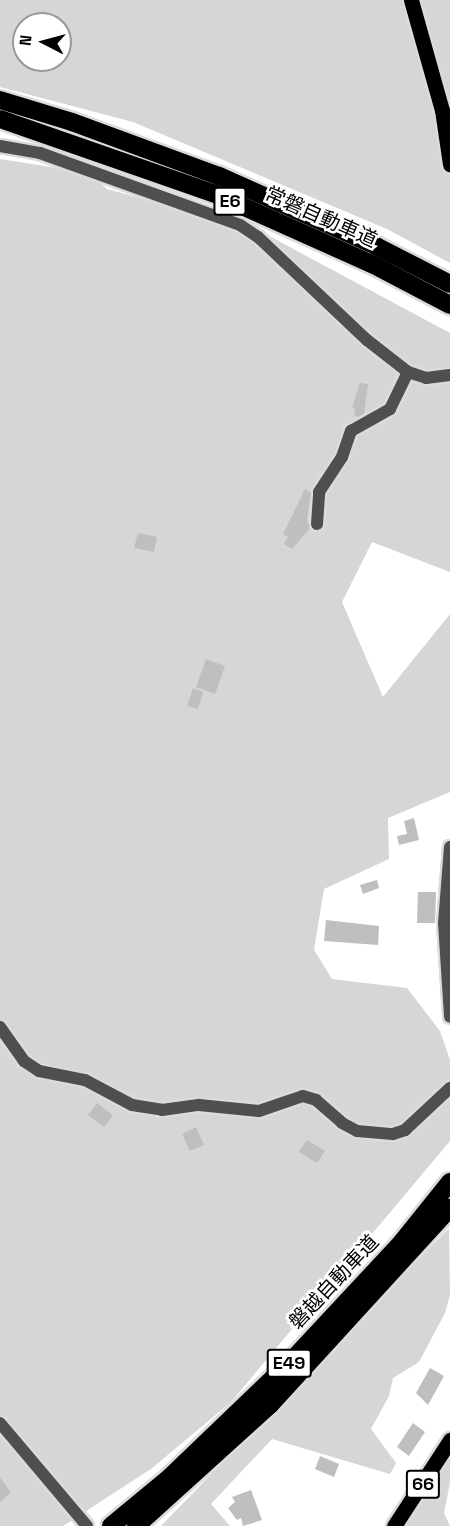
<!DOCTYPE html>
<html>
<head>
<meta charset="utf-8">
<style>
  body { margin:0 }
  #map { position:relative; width:450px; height:1526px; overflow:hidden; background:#fff; font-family:"Space Grotesk","Noto Sans JP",sans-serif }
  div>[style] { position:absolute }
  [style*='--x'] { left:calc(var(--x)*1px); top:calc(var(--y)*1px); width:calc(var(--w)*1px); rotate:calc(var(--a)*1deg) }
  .green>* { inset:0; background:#d6d6d6 }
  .building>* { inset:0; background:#bfbfbf }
  .roads { filter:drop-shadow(2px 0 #dbdbdb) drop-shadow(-2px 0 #dbdbdb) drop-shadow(0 2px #dbdbdb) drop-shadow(0 -2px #dbdbdb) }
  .street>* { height:12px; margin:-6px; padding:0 6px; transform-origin:6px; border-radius:6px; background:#4f4f4f }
  .primary>* { height:15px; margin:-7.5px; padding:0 7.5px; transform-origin:7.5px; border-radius:7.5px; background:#000 }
  .highway>* { height:18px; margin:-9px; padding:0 9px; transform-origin:9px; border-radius:9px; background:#000 }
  span { translate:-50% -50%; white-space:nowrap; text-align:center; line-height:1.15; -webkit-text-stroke:5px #fff; paint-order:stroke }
  .shield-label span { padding:2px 4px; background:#fff; border:2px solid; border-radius:4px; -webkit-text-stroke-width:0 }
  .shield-label { font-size:18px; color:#000; font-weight:700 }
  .street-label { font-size:20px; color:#000 }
  .north { position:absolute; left:12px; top:12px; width:60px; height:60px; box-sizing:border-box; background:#fff; border:2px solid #999; border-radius:50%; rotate:276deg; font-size:16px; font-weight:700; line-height:24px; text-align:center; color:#000 }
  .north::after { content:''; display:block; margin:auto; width:21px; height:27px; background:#000; clip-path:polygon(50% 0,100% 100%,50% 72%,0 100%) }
</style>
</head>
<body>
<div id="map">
  <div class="green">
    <div style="clip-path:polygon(evenodd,0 0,450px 0,450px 263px,387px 229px,133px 122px,0 87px,0 0,24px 24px,60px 24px,60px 60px,24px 60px,24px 24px)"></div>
    <div style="clip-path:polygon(0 159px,89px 173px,107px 189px,258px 230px,450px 333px,450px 572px,372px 542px,342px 602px,383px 697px,450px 614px,450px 792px,388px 818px,389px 859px,324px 889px,314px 950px,332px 979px,407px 988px,440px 1031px,450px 1060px,450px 1141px,231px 1402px,151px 1469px,63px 1526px,0 1526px)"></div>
    <div style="clip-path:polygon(449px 1228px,450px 1295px,445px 1313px,419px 1362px,393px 1378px,389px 1396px,371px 1429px,396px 1463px,390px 1474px,272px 1439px,211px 1504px,230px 1526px,161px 1526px)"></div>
    <div style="clip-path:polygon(450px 1448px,450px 1483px,444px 1513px,450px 1526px,394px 1526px)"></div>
  </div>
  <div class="building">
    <div style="clip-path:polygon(360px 383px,368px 384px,364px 414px,360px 417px,354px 416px,355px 408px,352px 407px)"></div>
    <div style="clip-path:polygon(305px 489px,311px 493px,307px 520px,310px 528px,292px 549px,284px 544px,288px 537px,283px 534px)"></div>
    <div style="clip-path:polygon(138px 533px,157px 537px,154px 552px,134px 548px)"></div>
    <div style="clip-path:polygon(206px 659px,225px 666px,215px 694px,196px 687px)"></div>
    <div style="clip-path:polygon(193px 688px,203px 692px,198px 709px,187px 706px)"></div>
    <div style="clip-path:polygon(414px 818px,419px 840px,399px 845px,397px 836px,407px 834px,404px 821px)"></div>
    <div style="clip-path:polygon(377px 880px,379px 888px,363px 894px,360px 885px)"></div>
    <div style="clip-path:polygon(418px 892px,436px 892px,435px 923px,417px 923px)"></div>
    <div style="clip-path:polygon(326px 920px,379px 926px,378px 945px,324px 941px)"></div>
    <div style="clip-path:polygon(97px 1103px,113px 1115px,104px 1127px,88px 1115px)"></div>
    <div style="clip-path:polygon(196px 1127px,204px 1145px,190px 1151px,182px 1134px)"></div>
    <div style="clip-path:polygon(307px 1140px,325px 1151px,317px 1163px,299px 1152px)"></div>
    <div style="clip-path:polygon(430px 1368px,444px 1376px,428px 1405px,416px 1393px)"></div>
    <div style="clip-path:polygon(413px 1423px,425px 1432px,409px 1456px,397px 1447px)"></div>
    <div style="clip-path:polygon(320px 1456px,339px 1464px,334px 1477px,315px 1469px)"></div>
    <div style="clip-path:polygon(0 1477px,11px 1493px,0 1502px)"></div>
    <div style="clip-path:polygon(251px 1490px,262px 1520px,243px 1526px,241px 1518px,237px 1520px,228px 1508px,235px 1502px,232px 1497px)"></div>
  </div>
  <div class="roads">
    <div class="street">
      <div style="--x:0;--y:146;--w:41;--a:9.9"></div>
      <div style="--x:40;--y:153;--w:213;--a:19.8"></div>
      <div style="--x:240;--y:225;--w:22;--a:34"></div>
      <div style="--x:258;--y:237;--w:150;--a:43.4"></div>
      <div style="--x:367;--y:340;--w:52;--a:38"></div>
      <div style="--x:408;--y:372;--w:19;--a:18"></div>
      <div style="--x:426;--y:378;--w:24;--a:-7"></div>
      <div style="--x:317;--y:524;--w:32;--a:-86"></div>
      <div style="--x:319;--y:492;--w:42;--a:-56.7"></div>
      <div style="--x:342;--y:457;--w:28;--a:-71"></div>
      <div style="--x:351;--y:431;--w:45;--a:-29.4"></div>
      <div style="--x:390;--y:409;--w:41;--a:-64.1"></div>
      <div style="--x:450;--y:847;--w:76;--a:94.5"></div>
      <div style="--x:444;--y:923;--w:94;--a:86.3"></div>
      <div style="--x:0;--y:1027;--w:42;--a:54.8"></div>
      <div style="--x:24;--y:1061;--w:18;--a:34"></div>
      <div style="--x:39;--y:1071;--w:47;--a:11.1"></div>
      <div style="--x:85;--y:1080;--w:53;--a:28"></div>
      <div style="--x:132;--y:1105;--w:30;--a:9"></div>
      <div style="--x:162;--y:1110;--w:37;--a:-8"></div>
      <div style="--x:199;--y:1105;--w:60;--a:5.7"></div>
      <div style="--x:259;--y:1111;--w:46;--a:-18.8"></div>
      <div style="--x:303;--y:1096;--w:14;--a:17"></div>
      <div style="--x:316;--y:1100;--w:35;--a:41"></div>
      <div style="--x:342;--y:1123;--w:17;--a:28"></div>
      <div style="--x:357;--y:1131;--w:36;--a:5"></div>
      <div style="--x:393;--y:1134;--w:13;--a:-18"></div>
      <div style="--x:405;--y:1130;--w:62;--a:-43"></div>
      <div style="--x:0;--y:1423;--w:135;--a:49.8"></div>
    </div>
    <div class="primary">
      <div style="--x:411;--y:0;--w:114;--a:74.3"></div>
      <div style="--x:442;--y:110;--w:55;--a:81.6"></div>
      <div style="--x:394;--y:1526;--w:103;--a:-56.9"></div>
    </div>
    <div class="highway">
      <div style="--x:0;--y:100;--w:75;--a:17"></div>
      <div style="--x:72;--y:122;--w:157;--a:20.2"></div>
      <div style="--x:219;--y:176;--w:172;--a:24"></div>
      <div style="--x:376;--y:246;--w:83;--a:27.2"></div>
      <div style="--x:0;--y:119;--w:225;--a:19.2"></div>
      <div style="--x:213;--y:193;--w:174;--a:24.1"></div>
      <div style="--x:372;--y:264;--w:88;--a:27.7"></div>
      <div style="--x:111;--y:1526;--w:77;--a:-39.7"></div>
      <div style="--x:170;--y:1477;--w:170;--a:-43.8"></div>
      <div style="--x:293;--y:1359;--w:160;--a:-47"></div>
      <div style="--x:402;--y:1242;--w:77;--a:-51.3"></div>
      <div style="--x:136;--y:1526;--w:181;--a:-42.1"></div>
      <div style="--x:270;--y:1405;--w:267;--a:-47.6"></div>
    </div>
  </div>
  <div class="shield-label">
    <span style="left:230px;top:201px">E6</span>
    <span style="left:289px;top:1363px">E49</span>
    <span style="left:423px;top:1484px">66</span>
  </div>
  <div class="street-label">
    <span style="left:321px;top:217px;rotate:24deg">常磐自動車道</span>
    <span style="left:334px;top:1282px;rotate:-47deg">磐越自動車道</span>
  </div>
  <div class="north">N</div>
</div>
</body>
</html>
